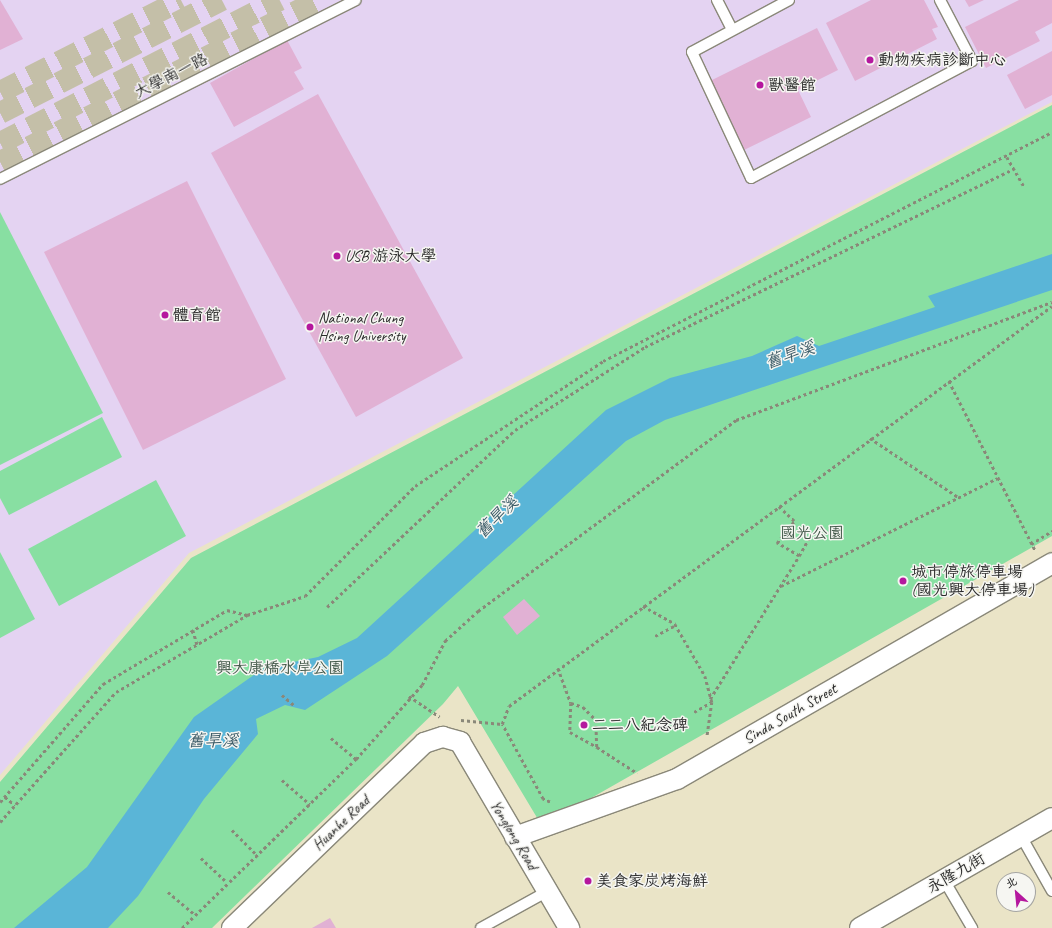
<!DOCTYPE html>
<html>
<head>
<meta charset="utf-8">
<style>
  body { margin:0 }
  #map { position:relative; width:1052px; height:928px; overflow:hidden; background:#eae4c7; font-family:Caveat,"LXGW WenKai TC",sans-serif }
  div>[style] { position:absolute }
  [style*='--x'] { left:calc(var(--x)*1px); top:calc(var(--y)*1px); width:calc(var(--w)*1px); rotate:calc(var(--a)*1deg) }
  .built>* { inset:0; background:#e4d3f2 }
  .green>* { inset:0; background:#88dfa2 }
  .water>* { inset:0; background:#5ab5d7 }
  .building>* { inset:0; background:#e1b1d4 }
  .primary-tunnel>* { height:22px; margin-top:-11px; transform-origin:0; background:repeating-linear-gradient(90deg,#c4bfa8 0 22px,transparent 0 33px) }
  .path>* { height:2.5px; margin-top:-1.25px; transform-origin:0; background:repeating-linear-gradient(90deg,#8a8879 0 3px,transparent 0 6px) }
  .roads { filter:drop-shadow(1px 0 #8a8879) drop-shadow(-1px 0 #8a8879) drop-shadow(0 1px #8a8879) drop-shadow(0 -1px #8a8879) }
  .service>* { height:10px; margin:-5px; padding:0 5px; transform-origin:5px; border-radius:5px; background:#fff }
  .minor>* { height:20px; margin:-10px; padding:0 10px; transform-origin:10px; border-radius:10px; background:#fff }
  .dots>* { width:11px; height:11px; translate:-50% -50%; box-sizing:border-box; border:2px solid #f6f6f2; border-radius:50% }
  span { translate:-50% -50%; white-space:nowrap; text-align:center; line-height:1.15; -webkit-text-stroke:3px #f6f6f2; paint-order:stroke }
  .poi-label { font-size:16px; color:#2b2b2b }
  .left { translate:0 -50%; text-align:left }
  .street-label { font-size:16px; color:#2b2b2b }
  .park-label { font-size:16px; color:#425849 }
  .water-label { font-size:17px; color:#3b5b67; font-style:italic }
  .north { position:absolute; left:996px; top:872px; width:40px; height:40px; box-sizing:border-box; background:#f6f6f2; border:1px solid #a5a5a2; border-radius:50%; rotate:333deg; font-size:11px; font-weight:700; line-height:16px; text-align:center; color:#2b2b2b }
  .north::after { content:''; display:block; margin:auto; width:14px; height:18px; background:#b5179e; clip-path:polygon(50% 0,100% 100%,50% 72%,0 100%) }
</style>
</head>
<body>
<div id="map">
  <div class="built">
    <div style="clip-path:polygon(0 0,1052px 0,1052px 102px,189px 553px,0 775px)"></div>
  </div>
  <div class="green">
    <div style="clip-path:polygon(1052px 105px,1052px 536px,542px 826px,458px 686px,443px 704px,212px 928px,0 928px,0 782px,191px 558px)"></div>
    <div style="clip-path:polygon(0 212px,103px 413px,0 465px)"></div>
    <div style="clip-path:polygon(102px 417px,122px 457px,9px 515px,0 498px,0 471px)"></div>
    <div style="clip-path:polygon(156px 480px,186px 536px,59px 606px,28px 549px)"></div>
    <div style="clip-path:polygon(0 552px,35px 619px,0 638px)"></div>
  </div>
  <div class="water">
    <div style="clip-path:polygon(1052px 254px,1052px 290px,665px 420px,626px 441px,387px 656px,305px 710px,285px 705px,256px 719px,258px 734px,204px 799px,138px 896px,108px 928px,14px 928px,87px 867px,194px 717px,264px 668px,318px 657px,357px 638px,606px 410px,670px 378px,752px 356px,797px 336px,819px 346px,935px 307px,928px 296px)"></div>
  </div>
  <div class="building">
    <div style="clip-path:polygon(0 0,23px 39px,0 50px)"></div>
    <div style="clip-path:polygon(871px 0,924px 0,938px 27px,932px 29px,937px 39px,855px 81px,826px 23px)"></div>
    <div style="clip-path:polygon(965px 0,984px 0,969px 7px)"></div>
    <div style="clip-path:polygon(1019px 0,1052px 0,1052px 23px,1035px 32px,1040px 41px,986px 68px,965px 27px)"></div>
    <div style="clip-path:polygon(817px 28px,838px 70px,798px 90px,811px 117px,744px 150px,710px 81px)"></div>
    <div style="clip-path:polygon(287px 40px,302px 68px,294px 72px,304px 89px,234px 127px,210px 83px)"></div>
    <div style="clip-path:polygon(1052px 51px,1052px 95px,1025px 109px,1007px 75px)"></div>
    <div style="clip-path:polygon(318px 94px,463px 358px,356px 417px,211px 153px)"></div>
    <div style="clip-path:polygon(187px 181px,286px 379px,143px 450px,44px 252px)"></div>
    <div style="clip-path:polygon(524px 599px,540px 616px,517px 635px,503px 617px)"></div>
    <div style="clip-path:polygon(330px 918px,336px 928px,312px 928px)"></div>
  </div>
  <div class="primary-tunnel">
    <div style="--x:0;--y:92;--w:203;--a:-26.9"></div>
    <div style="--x:0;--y:113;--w:249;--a:-27"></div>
    <div style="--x:0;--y:143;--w:314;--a:-27.1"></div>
    <div style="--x:0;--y:162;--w:359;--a:-26.9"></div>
  </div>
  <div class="path">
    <div style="--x:1007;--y:157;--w:34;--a:60"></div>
    <div style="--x:949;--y:381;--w:190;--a:63"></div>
    <div style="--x:870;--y:438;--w:106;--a:33.8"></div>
    <div style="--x:1031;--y:544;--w:25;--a:-32"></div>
    <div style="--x:799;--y:556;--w:21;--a:-61"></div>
    <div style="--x:781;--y:586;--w:242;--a:-26.5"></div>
    <div style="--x:643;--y:606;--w:37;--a:29"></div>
    <div style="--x:675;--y:624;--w:60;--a:60"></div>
    <div style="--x:705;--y:676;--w:27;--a:75"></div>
    <div style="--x:712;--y:702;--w:36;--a:98"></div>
    <div style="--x:327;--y:607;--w:258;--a:-43.3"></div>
    <div style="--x:515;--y:430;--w:154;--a:-32.6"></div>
    <div style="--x:645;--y:347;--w:410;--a:-25.8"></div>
    <div style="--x:193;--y:630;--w:15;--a:74"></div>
    <div style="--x:655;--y:636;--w:24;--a:-28"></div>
    <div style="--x:558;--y:668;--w:37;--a:70"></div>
    <div style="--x:571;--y:703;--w:13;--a:18"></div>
    <div style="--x:583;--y:707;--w:18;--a:45"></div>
    <div style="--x:596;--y:720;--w:27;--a:88"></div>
    <div style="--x:597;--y:747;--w:48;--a:33"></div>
    <div style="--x:282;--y:695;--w:16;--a:40"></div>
    <div style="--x:409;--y:696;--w:37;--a:34"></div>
    <div style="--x:710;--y:699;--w:168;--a:-58.1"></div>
    <div style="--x:799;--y:556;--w:26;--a:-149"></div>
    <div style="--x:777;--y:543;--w:28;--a:-52"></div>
    <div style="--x:794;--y:521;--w:21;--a:-137"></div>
    <div style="--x:571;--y:703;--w:29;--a:92"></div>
    <div style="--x:570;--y:732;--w:31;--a:29"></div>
    <div style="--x:694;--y:712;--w:20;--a:-30"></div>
    <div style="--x:461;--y:720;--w:41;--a:5.6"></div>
    <div style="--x:331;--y:738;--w:33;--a:40"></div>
    <div style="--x:282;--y:780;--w:37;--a:41"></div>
    <div style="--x:5;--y:797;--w:13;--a:39"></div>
    <div style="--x:0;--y:802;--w:157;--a:-48.9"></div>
    <div style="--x:103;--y:684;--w:144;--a:-30.8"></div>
    <div style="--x:227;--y:610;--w:21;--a:14"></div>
    <div style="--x:550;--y:802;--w:8;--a:-157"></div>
    <div style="--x:543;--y:799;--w:85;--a:-118.7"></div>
    <div style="--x:502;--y:724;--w:19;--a:-69"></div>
    <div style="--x:509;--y:706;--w:674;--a:-36.38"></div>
    <div style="--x:0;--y:822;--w:174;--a:-48.3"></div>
    <div style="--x:116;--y:692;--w:152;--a:-30.4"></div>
    <div style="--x:247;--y:615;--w:61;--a:-18.1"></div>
    <div style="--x:305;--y:596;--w:156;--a:-45"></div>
    <div style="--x:415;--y:486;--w:226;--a:-33.6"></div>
    <div style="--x:603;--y:361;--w:504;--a:-27.02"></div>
    <div style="--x:232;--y:830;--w:33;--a:45"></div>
    <div style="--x:201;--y:858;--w:34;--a:43"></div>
    <div style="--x:168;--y:892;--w:35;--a:40"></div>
    <div style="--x:182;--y:928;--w:243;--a:-44.2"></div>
    <div style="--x:356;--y:759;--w:99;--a:-48.3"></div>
    <div style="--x:422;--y:685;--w:50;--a:-62.4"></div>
    <div style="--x:445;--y:641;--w:45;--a:-42.3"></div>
    <div style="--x:478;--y:611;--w:321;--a:-36.5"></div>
    <div style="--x:736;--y:420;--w:337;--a:-20.5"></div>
  </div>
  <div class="roads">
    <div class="service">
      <div style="--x:717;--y:0;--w:31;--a:63"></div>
      <div style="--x:789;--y:0;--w:110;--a:151.8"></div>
      <div style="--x:692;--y:52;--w:139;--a:64.9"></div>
      <div style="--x:751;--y:178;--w:250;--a:-27.9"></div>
      <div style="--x:972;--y:61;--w:69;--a:-117.7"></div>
      <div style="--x:0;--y:179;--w:398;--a:-26.7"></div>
      <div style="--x:1021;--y:836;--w:63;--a:60.6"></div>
      <div style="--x:944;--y:880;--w:56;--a:59.7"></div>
      <div style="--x:481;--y:928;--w:77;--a:-28.9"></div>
    </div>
    <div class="minor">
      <div style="--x:515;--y:837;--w:172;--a:-19.7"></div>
      <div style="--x:677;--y:779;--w:433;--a:-29.9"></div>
      <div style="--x:232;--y:928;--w:267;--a:-43.9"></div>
      <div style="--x:424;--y:743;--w:20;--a:-18"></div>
      <div style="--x:443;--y:737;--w:18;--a:16"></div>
      <div style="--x:460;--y:742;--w:216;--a:59.6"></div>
      <div style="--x:860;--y:928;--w:221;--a:-29.8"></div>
    </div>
  </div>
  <div class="dots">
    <div style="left:870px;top:60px;background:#b5179e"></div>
    <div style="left:760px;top:85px;background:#b5179e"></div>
    <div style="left:337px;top:256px;background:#b5179e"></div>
    <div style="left:165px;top:315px;background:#b5179e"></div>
    <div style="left:310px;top:327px;background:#b5179e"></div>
    <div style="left:903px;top:581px;background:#b5179e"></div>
    <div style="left:584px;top:725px;background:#b5179e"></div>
    <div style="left:588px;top:881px;background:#b5179e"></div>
  </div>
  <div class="poi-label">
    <span class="left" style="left:878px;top:60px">動物疾病診斷中心</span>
    <span class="left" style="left:768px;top:85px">獸醫館</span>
    <span class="left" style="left:345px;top:256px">USB 游泳大學</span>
    <span class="left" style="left:173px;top:315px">體育館</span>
    <span class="left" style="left:318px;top:327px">National Chung<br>Hsing University</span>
    <span class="left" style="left:911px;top:581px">城市停旅停車場<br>(國光興大停車場)</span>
    <span class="left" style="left:592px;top:725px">二二八紀念碑</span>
    <span class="left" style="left:596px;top:881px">美食家炭烤海鮮</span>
  </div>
  <div class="street-label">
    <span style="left:171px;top:76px;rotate:-27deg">大學南一路</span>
    <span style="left:790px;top:714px;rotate:-30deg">Sinda South Street</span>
    <span style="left:341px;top:823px;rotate:-44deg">Huanhe Road</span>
    <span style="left:514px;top:835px;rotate:59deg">Yonglong Road</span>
    <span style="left:956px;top:873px;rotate:-30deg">永隆九街</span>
  </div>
  <div class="park-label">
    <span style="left:812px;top:533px">國光公園</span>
    <span style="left:280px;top:668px">興大康橋水岸公園</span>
  </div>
  <div class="water-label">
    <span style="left:790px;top:355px;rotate:-19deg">舊旱溪</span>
    <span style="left:497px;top:517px;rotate:-44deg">舊旱溪</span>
    <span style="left:213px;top:741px">舊旱溪</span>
  </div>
  <div class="north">北</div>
</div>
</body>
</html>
